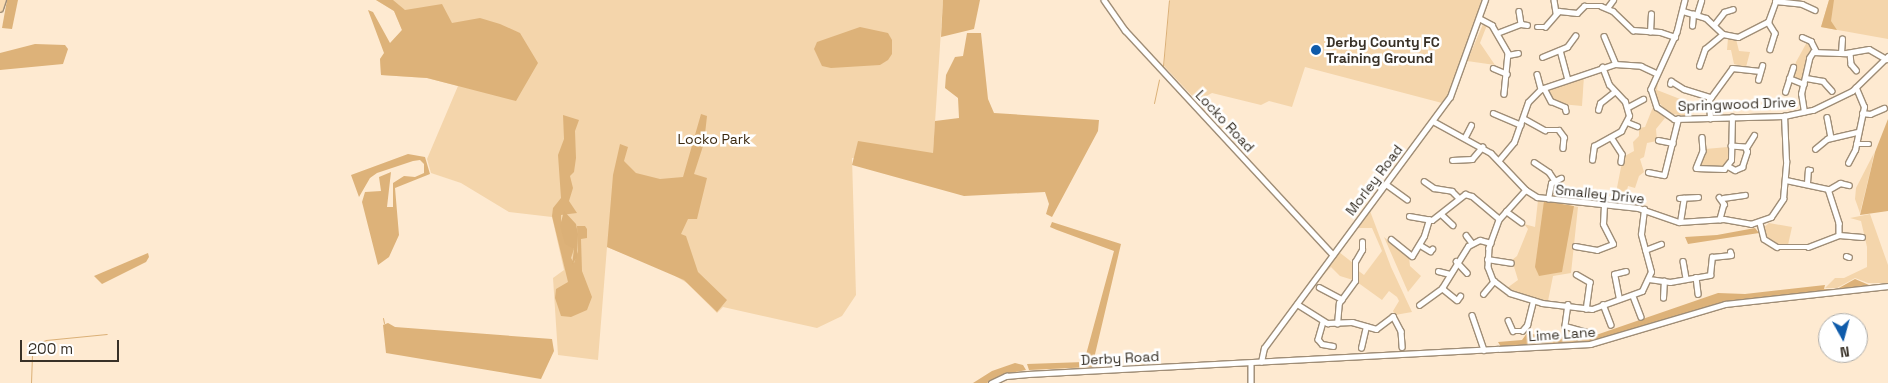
<!DOCTYPE html>
<html>
<head>
<meta charset="utf-8">
<style>
  body { margin:0 }
  #map { position:relative; width:1888px; height:383px; overflow:hidden; background:#feead1; font-family:"Space Grotesk",sans-serif }
  div>[style] { position:absolute }
  [style*='--x'] { left:calc(var(--x)*1px); top:calc(var(--y)*1px); width:calc(var(--w)*1px); rotate:calc(var(--a)*1deg) }
  .green>* { inset:0; background:#f4d5ab }
  .forest>* { inset:0; background:#ddb279 }
  .water>* { inset:0; background:#dbb077 }
  .stream>* { height:1px; margin:-0.5px; padding:0 0.5px; transform-origin:0.5px; border-radius:0.5px; background:#dbb077 }
  .roads { filter:drop-shadow(1px 0 #9f8d76) drop-shadow(-1px 0 #9f8d76) drop-shadow(0 1px #9f8d76) drop-shadow(0 -1px #9f8d76) }
  .minor>* { height:4.5px; margin:-2.25px; padding:0 2.25px; transform-origin:2.25px; border-radius:2.25px; background:#fff }
  .major>* { height:5.5px; margin:-2.75px; padding:0 2.75px; transform-origin:2.75px; border-radius:2.75px; background:#fbdcb2 }
  .dots>* { width:14px; height:14px; translate:-50% -50%; box-sizing:border-box; border:2px solid #fff; border-radius:50% }
  span { translate:-50% -50%; white-space:nowrap; text-align:center; line-height:1.15; -webkit-text-stroke:5px #fff; paint-order:stroke }
  .poi-label { font-size:14px; color:#383127; font-weight:700 }
  .left { translate:0 -50%; text-align:left }
  .street-label { font-size:14px; color:#383127 }
  .park-label { font-size:14px; color:#3b290f }
  .north { position:absolute; left:1818px; top:313px; width:50px; height:50px; box-sizing:border-box; background:#fff; border:1px solid #afada9; border-radius:50%; rotate:173deg; font-size:14px; font-weight:700; line-height:20px; text-align:center; color:#383127 }
  .north::after { content:''; display:block; margin:auto; width:18px; height:22px; background:#0f5baa; clip-path:polygon(50% 0,100% 100%,50% 72%,0 100%) }
  .scale { position:absolute; left:20px; top:340px; width:99px; height:22px; box-sizing:border-box; border:2px solid #383127; border-top:0; padding-left:6px; font-size:15px; line-height:18px; white-space:nowrap; color:#383127; -webkit-text-stroke:4px #fff; paint-order:stroke }
</style>
</head>
<body>
<div id="map">
  <div class="green">
    <div style="clip-path:polygon(376px 0,943px 0,933px 153px,852px 158px,856px 295px,842px 316px,817px 328px,723px 307px,717px 313px,687px 283px,667px 271px,607px 247px,598px 360px,558px 355px,553px 278px,564px 270px,552px 217px,509px 212px,461px 183px,431px 173px,427px 159px,458px 86px,427px 78px,381px 75px,380px 59px,402px 30px,394px 11px)"></div>
    <div style="clip-path:polygon(1170px 0,1483px 0,1452px 89px,1442px 103px,1305px 67px,1292px 107px,1269px 101px,1261px 105px,1212px 93px,1197px 101px,1164px 66px)"></div>
    <div style="clip-path:polygon(1829px 0,1888px 0,1888px 39px,1821px 27px)"></div>
    <div style="clip-path:polygon(1484px 22px,1487px 25px,1480px 43px,1495px 65px,1467px 61px)"></div>
    <div style="clip-path:polygon(1728px 38px,1736px 39px,1739px 51px,1750px 52px,1746px 67px,1734px 64px,1731px 50px,1727px 50px)"></div>
    <div style="clip-path:polygon(1807px 42px,1814px 49px,1802px 80px,1795px 79px,1792px 76px,1796px 62px)"></div>
    <div style="clip-path:polygon(1659px 75px,1657px 90px,1680px 99px,1677px 107px,1687px 111px,1684px 116px,1668px 113px,1656px 99px,1655px 83px)"></div>
    <div style="clip-path:polygon(1584px 76px,1582px 106px,1561px 104px,1552px 99px,1547px 89px)"></div>
    <div style="clip-path:polygon(1653px 107px,1665px 118px,1656px 129px,1657px 141px,1647px 143px,1644px 157px,1640px 159px,1644px 172px,1639px 176px,1635px 188px,1628px 186px,1624px 204px,1614px 203px,1623px 157px,1634px 151px,1633px 142px,1639px 136px,1639px 128px,1645px 127px)"></div>
    <div style="clip-path:polygon(1728px 147px,1728px 162px,1723px 167px,1699px 167px,1705px 149px)"></div>
    <div style="clip-path:polygon(1874px 153px,1871px 168px,1860px 213px,1855px 199px,1856px 188px)"></div>
    <div style="clip-path:polygon(1538px 200px,1578px 207px,1571px 273px,1553px 276px,1548px 301px,1521px 295px,1507px 288px,1518px 280px,1512px 260px,1517px 256px,1528px 229px,1524px 224px,1535px 227px)"></div>
    <div style="clip-path:polygon(1370px 211px,1391px 267px,1412px 312px,1395px 315px,1393px 311px,1399px 301px,1397px 297px,1389px 291px,1382px 300px,1357px 282px,1356px 269px,1364px 275px,1382px 251px,1372px 228px,1358px 228px)"></div>
    <div style="clip-path:polygon(1870px 214px,1888px 265px,1888px 283px,1868px 283px,1855px 278px,1837px 288px,1825px 288px,1835px 278px,1844px 278px,1867px 267px,1867px 247px,1861px 221px,1850px 218px)"></div>
    <div style="clip-path:polygon(1769px 223px,1792px 227px,1788px 245px,1774px 244px,1766px 237px,1763px 228px)"></div>
    <div style="clip-path:polygon(1384px 237px,1409px 257px,1410px 266px,1421px 276px,1408px 292px)"></div>
    <div style="clip-path:polygon(1339px 252px,1353px 263px,1353px 280px,1340px 276px,1331px 267px,1320px 278px)"></div>
  </div>
  <div class="forest">
    <div style="clip-path:polygon(7px 0,18px 0,12px 29px,2px 28px)"></div>
    <div style="clip-path:polygon(376px 0,393px 0,405px 10px,442px 4px,452px 23px,480px 18px,500px 24px,520px 33px,538px 63px,516px 101px,427px 78px,381px 75px,380px 59px,384px 53px,368px 10px,373px 12px,390px 43px,402px 30px,394px 11px)"></div>
    <div style="clip-path:polygon(943px 0,980px 0,974px 29px,941px 37px)"></div>
    <div style="clip-path:polygon(1829px 0,1834px 0,1831px 21px,1837px 30px,1821px 27px)"></div>
    <div style="clip-path:polygon(860px 27px,888px 33px,892px 40px,892px 54px,888px 60px,880px 65px,831px 68px,822px 66px,814px 49px,817px 42px)"></div>
    <div style="clip-path:polygon(967px 33px,981px 33px,988px 99px,994px 113px,1099px 120px,1098px 131px,1052px 217px,1046px 214px,1049px 204px,1045px 192px,964px 196px,852px 165px,858px 141px,933px 153px,935px 121px,959px 118px,958px 98px,945px 88px,946px 75px,955px 57px,963px 56px)"></div>
    <div style="clip-path:polygon(35px 44px,65px 45px,68px 49px,63px 64px,0 70px,0 53px)"></div>
    <div style="clip-path:polygon(701px 114px,707px 116px,704px 143px,694px 174px,707px 178px,697px 219px,688px 219px,681px 234px,686px 236px,698px 272px,727px 300px,717px 312px,684px 280px,607px 247px,613px 175px,620px 144px,628px 147px,624px 161px,636px 173px,660px 179px,683px 177px)"></div>
    <div style="clip-path:polygon(563px 115px,579px 120px,575px 131px,576px 158px,574px 172px,570px 176px,573px 188px,569px 201px,577px 213px,561px 215px,561px 220px,566px 242px,574px 249px,571px 258px,574px 263px,578px 251px,577px 226px,585px 226px,587px 229px,587px 238px,581px 239px,582px 271px,592px 297px,587px 310px,571px 317px,561px 316px,555px 298px,556px 289px,568px 282px,552px 216px,553px 208px,561px 198px,558px 155px,564px 139px)"></div>
    <div style="clip-path:polygon(1888px 119px,1888px 211px,1860px 215px,1875px 152px)"></div>
    <div style="clip-path:polygon(408px 154px,425px 157px,430px 174px,395px 188px,399px 235px,389px 257px,378px 265px,362px 202px,365px 192px,381px 191px,379px 177px,391px 172px,387px 207px,393px 207px,393px 183px,404px 176px,415px 177px,424px 173px,424px 164px,420px 160px,413px 161px,377px 173px,370px 178px,359px 197px,351px 175px)"></div>
    <div style="clip-path:polygon(1544px 201px,1574px 206px,1562px 272px,1539px 276px,1535px 267px)"></div>
    <div style="clip-path:polygon(1052px 222px,1121px 244px,1092px 367px,1029px 370px,1027px 364px,1084px 362px,1114px 251px,1057px 230px,1050px 227px)"></div>
    <div style="clip-path:polygon(1755px 228px,1759px 233px,1688px 244px,1685px 237px,1717px 235px)"></div>
    <div style="clip-path:polygon(148px 253px,149px 257px,146px 262px,102px 284px,94px 276px)"></div>
    <div style="clip-path:polygon(1855px 279px,1869px 285px,1821px 294px,1717px 304px,1605px 340px,1501px 347px,1498px 342px,1522px 340px,1527px 333px,1548px 337px,1599px 334px,1718px 293px,1745px 294px,1825px 285px,1824px 289px,1837px 289px)"></div>
    <div style="clip-path:polygon(388px 323px,395px 327px,552px 339px,554px 351px,541px 379px,386px 353px,383px 325px)"></div>
    <div style="clip-path:polygon(1015px 363px,1023px 365px,1026px 370px,1005px 374px,987px 383px,973px 383px,992px 371px)"></div>
  </div>
  <div class="water">
    <div style="clip-path:polygon(564px 211px,576px 224px,578px 234px,577px 257px,572px 265px,574px 249px,565px 244px,560px 226px)"></div>
  </div>
  <div class="stream">
    <div style="--x:1163;--y:66;--w:66;--a:-84.8"></div>
    <div style="--x:1154;--y:103;--w:24;--a:-78"></div>
    <div style="--x:383;--y:318;--w:5;--a:79"></div>
    <div style="--x:385;--y:325;--w:6;--a:90"></div>
    <div style="--x:32;--y:349;--w:5;--a:-68"></div>
    <div style="--x:34;--y:344;--w:13;--a:-18"></div>
    <div style="--x:46;--y:340;--w:61;--a:-5.6"></div>
    <div style="--x:31;--y:383;--w:31;--a:-88"></div>
  </div>
  <div class="roads">
    <div class="minor">
      <div style="--x:1104;--y:0;--w:37;--a:55"></div>
      <div style="--x:1125;--y:30;--w:306;--a:47.2"></div>
      <div style="--x:1554;--y:0;--w:13;--a:81"></div>
      <div style="--x:1685;--y:0;--w:33;--a:104"></div>
      <div style="--x:1677;--y:32;--w:63;--a:114.5"></div>
      <div style="--x:1651;--y:89;--w:19;--a:72"></div>
      <div style="--x:1657;--y:107;--w:21;--a:35"></div>
      <div style="--x:1674;--y:119;--w:110;--a:-1.6"></div>
      <div style="--x:1784;--y:116;--w:30;--a:-12"></div>
      <div style="--x:1813;--y:110;--w:43;--a:-26"></div>
      <div style="--x:1852;--y:91;--w:50;--a:-44.2"></div>
      <div style="--x:1775;--y:1;--w:27;--a:6"></div>
      <div style="--x:1802;--y:4;--w:14;--a:25"></div>
      <div style="--x:1607;--y:8;--w:10;--a:-53"></div>
      <div style="--x:1519;--y:11;--w:13;--a:81"></div>
      <div style="--x:1683;--y:11;--w:24;--a:17"></div>
      <div style="--x:1706;--y:18;--w:23;--a:43"></div>
      <div style="--x:1723;--y:34;--w:15;--a:11"></div>
      <div style="--x:1738;--y:37;--w:34;--a:-27"></div>
      <div style="--x:1768;--y:22;--w:23;--a:-70"></div>
      <div style="--x:1697;--y:14;--w:14;--a:-73"></div>
      <div style="--x:1479;--y:18;--w:15;--a:28"></div>
      <div style="--x:1492;--y:25;--w:32;--a:60"></div>
      <div style="--x:1508;--y:53;--w:41;--a:95.6"></div>
      <div style="--x:1768;--y:22;--w:13;--a:58"></div>
      <div style="--x:1775;--y:33;--w:17;--a:107"></div>
      <div style="--x:1714;--y:25;--w:16;--a:-52"></div>
      <div style="--x:1724;--y:12;--w:9;--a:-18"></div>
      <div style="--x:1692;--y:26;--w:12;--a:-85"></div>
      <div style="--x:1537;--y:27;--w:8;--a:0"></div>
      <div style="--x:1545;--y:27;--w:21;--a:-49"></div>
      <div style="--x:1559;--y:11;--w:18;--a:6"></div>
      <div style="--x:1577;--y:13;--w:10;--a:-45"></div>
      <div style="--x:1584;--y:6;--w:17;--a:0"></div>
      <div style="--x:1601;--y:6;--w:13;--a:23"></div>
      <div style="--x:1613;--y:11;--w:28;--a:44"></div>
      <div style="--x:1633;--y:30;--w:27;--a:4"></div>
      <div style="--x:1660;--y:32;--w:16;--a:18"></div>
      <div style="--x:1650;--y:32;--w:18;--a:-87"></div>
      <div style="--x:1497;--y:33;--w:26;--a:-21"></div>
      <div style="--x:1521;--y:24;--w:6;--a:9"></div>
      <div style="--x:1604;--y:36;--w:30;--a:67"></div>
      <div style="--x:1802;--y:37;--w:10;--a:24"></div>
      <div style="--x:1811;--y:41;--w:11;--a:63"></div>
      <div style="--x:1560;--y:50;--w:30;--a:75"></div>
      <div style="--x:1841;--y:53;--w:14;--a:-86"></div>
      <div style="--x:1850;--y:53;--w:11;--a:85"></div>
      <div style="--x:1851;--y:64;--w:8;--a:50"></div>
      <div style="--x:1508;--y:55;--w:10;--a:-11"></div>
      <div style="--x:1542;--y:57;--w:27;--a:-22"></div>
      <div style="--x:1567;--y:47;--w:14;--a:-54"></div>
      <div style="--x:1699;--y:66;--w:18;--a:-71"></div>
      <div style="--x:1705;--y:49;--w:23;--a:-40"></div>
      <div style="--x:1493;--y:68;--w:15;--a:23"></div>
      <div style="--x:1537;--y:74;--w:16;--a:75"></div>
      <div style="--x:1789;--y:78;--w:16;--a:22"></div>
      <div style="--x:1806;--y:78;--w:17;--a:10"></div>
      <div style="--x:1823;--y:81;--w:13;--a:48"></div>
      <div style="--x:1758;--y:80;--w:15;--a:-74"></div>
      <div style="--x:1670;--y:84;--w:3;--a:-72"></div>
      <div style="--x:1671;--y:81;--w:15;--a:32"></div>
      <div style="--x:1684;--y:89;--w:28;--a:17"></div>
      <div style="--x:1544;--y:88;--w:15;--a:62"></div>
      <div style="--x:1551;--y:101;--w:15;--a:23"></div>
      <div style="--x:1565;--y:107;--w:4;--a:76"></div>
      <div style="--x:1785;--y:92;--w:26;--a:-72"></div>
      <div style="--x:1628;--y:107;--w:17;--a:-28"></div>
      <div style="--x:1598;--y:110;--w:7;--a:-74"></div>
      <div style="--x:1600;--y:103;--w:18;--a:-38"></div>
      <div style="--x:1804;--y:112;--w:18;--a:-99"></div>
      <div style="--x:1801;--y:94;--w:37;--a:-77"></div>
      <div style="--x:1809;--y:58;--w:7;--a:-56"></div>
      <div style="--x:1813;--y:52;--w:33;--a:2"></div>
      <div style="--x:1846;--y:53;--w:23;--a:-10"></div>
      <div style="--x:1869;--y:49;--w:20;--a:30"></div>
      <div style="--x:1493;--y:113;--w:30;--a:23"></div>
      <div style="--x:1862;--y:113;--w:8;--a:7"></div>
      <div style="--x:1870;--y:114;--w:15;--a:-23"></div>
      <div style="--x:1827;--y:117;--w:21;--a:79"></div>
      <div style="--x:1523;--y:118;--w:25;--a:29"></div>
      <div style="--x:1545;--y:130;--w:14;--a:0"></div>
      <div style="--x:1559;--y:130;--w:9;--a:54"></div>
      <div style="--x:1564;--y:137;--w:11;--a:95"></div>
      <div style="--x:1710;--y:119;--w:19;--a:-93"></div>
      <div style="--x:1709;--y:100;--w:39;--a:-54"></div>
      <div style="--x:1732;--y:68;--w:28;--a:6"></div>
      <div style="--x:1433;--y:121;--w:66;--a:28.9"></div>
      <div style="--x:1491;--y:153;--w:51;--a:46.6"></div>
      <div style="--x:1526;--y:190;--w:13;--a:32"></div>
      <div style="--x:1537;--y:197;--w:102;--a:6.2"></div>
      <div style="--x:1638;--y:208;--w:43;--a:18.9"></div>
      <div style="--x:1679;--y:222;--w:45;--a:-3.8"></div>
      <div style="--x:1724;--y:219;--w:27;--a:10"></div>
      <div style="--x:1751;--y:224;--w:21;--a:-19"></div>
      <div style="--x:1771;--y:217;--w:22;--a:-56"></div>
      <div style="--x:1783;--y:199;--w:38;--a:-85"></div>
      <div style="--x:1786;--y:161;--w:45;--a:-92.5"></div>
      <div style="--x:1627;--y:122;--w:11;--a:22"></div>
      <div style="--x:1465;--y:137;--w:13;--a:-63"></div>
      <div style="--x:1611;--y:137;--w:20;--a:57"></div>
      <div style="--x:1622;--y:154;--w:8;--a:97"></div>
      <div style="--x:1702;--y:137;--w:14;--a:86"></div>
      <div style="--x:1703;--y:151;--w:18;--a:112"></div>
      <div style="--x:1696;--y:168;--w:28;--a:2"></div>
      <div style="--x:1724;--y:169;--w:11;--a:-52"></div>
      <div style="--x:1731;--y:160;--w:43;--a:-88.7"></div>
      <div style="--x:1658;--y:140;--w:15;--a:11"></div>
      <div style="--x:1856;--y:144;--w:13;--a:0"></div>
      <div style="--x:1746;--y:148;--w:15;--a:-58"></div>
      <div style="--x:1815;--y:149;--w:16;--a:-40"></div>
      <div style="--x:1827;--y:139;--w:31;--a:-13"></div>
      <div style="--x:1452;--y:160;--w:20;--a:-3"></div>
      <div style="--x:1472;--y:159;--w:16;--a:-50"></div>
      <div style="--x:1499;--y:160;--w:23;--a:-50"></div>
      <div style="--x:1514;--y:142;--w:42;--a:-70.7"></div>
      <div style="--x:1528;--y:102;--w:18;--a:-45"></div>
      <div style="--x:1541;--y:89;--w:78;--a:-18.7"></div>
      <div style="--x:1615;--y:64;--w:26;--a:4"></div>
      <div style="--x:1641;--y:66;--w:17;--a:25"></div>
      <div style="--x:1592;--y:160;--w:14;--a:-82"></div>
      <div style="--x:1594;--y:146;--w:31;--a:-29"></div>
      <div style="--x:1621;--y:131;--w:17;--a:-62"></div>
      <div style="--x:1629;--y:116;--w:15;--a:-106"></div>
      <div style="--x:1625;--y:102;--w:23;--a:-133"></div>
      <div style="--x:1609;--y:85;--w:19;--a:-111"></div>
      <div style="--x:1534;--y:162;--w:18;--a:34"></div>
      <div style="--x:1549;--y:172;--w:11;--a:56"></div>
      <div style="--x:1848;--y:163;--w:15;--a:-62"></div>
      <div style="--x:1855;--y:150;--w:44;--a:-78.2"></div>
      <div style="--x:1864;--y:107;--w:21;--a:-113"></div>
      <div style="--x:1728;--y:166;--w:8;--a:30"></div>
      <div style="--x:1735;--y:170;--w:8;--a:-23"></div>
      <div style="--x:1742;--y:167;--w:16;--a:-72"></div>
      <div style="--x:1747;--y:152;--w:5;--a:-112"></div>
      <div style="--x:1745;--y:147;--w:14;--a:-176"></div>
      <div style="--x:1648;--y:172;--w:16;--a:11"></div>
      <div style="--x:1664;--y:175;--w:58;--a:-76"></div>
      <div style="--x:1786;--y:180;--w:43;--a:12.1"></div>
      <div style="--x:1828;--y:189;--w:36;--a:72"></div>
      <div style="--x:1839;--y:223;--w:12;--a:90"></div>
      <div style="--x:1424;--y:181;--w:12;--a:35"></div>
      <div style="--x:1434;--y:188;--w:18;--a:9"></div>
      <div style="--x:1452;--y:191;--w:8;--a:45"></div>
      <div style="--x:1807;--y:183;--w:13;--a:-86"></div>
      <div style="--x:1808;--y:170;--w:3;--a:0"></div>
      <div style="--x:1386;--y:184;--w:26;--a:36"></div>
      <div style="--x:1526;--y:190;--w:40;--a:132"></div>
      <div style="--x:1499;--y:220;--w:30;--a:110"></div>
      <div style="--x:1489;--y:248;--w:19;--a:93"></div>
      <div style="--x:1488;--y:267;--w:14;--a:69"></div>
      <div style="--x:1493;--y:280;--w:21;--a:37"></div>
      <div style="--x:1510;--y:293;--w:34;--a:17"></div>
      <div style="--x:1542;--y:303;--w:50;--a:6.8"></div>
      <div style="--x:1592;--y:309;--w:53;--a:-19.8"></div>
      <div style="--x:1642;--y:291;--w:21;--a:-65"></div>
      <div style="--x:1651;--y:272;--w:39;--a:-105"></div>
      <div style="--x:1641;--y:234;--w:25;--a:-83"></div>
      <div style="--x:1828;--y:190;--w:14;--a:-30"></div>
      <div style="--x:1840;--y:183;--w:9;--a:13"></div>
      <div style="--x:1719;--y:197;--w:9;--a:54"></div>
      <div style="--x:1724;--y:204;--w:16;--a:105"></div>
      <div style="--x:1679;--y:198;--w:19;--a:-3"></div>
      <div style="--x:1723;--y:198;--w:22;--a:-8"></div>
      <div style="--x:1548;--y:199;--w:16;--a:-79"></div>
      <div style="--x:1551;--y:183;--w:11;--a:-27"></div>
      <div style="--x:1506;--y:211;--w:19;--a:36"></div>
      <div style="--x:1441;--y:214;--w:16;--a:43"></div>
      <div style="--x:1409;--y:216;--w:23;--a:10"></div>
      <div style="--x:1432;--y:220;--w:42;--a:-38.2"></div>
      <div style="--x:1465;--y:194;--w:7;--a:16"></div>
      <div style="--x:1472;--y:196;--w:35;--a:40"></div>
      <div style="--x:1680;--y:222;--w:24;--a:-81"></div>
      <div style="--x:1760;--y:223;--w:16;--a:76"></div>
      <div style="--x:1764;--y:239;--w:15;--a:32"></div>
      <div style="--x:1777;--y:247;--w:31;--a:0"></div>
      <div style="--x:1808;--y:247;--w:33;--a:-21"></div>
      <div style="--x:1839;--y:235;--w:23;--a:5"></div>
      <div style="--x:1466;--y:235;--w:10;--a:53"></div>
      <div style="--x:1391;--y:239;--w:27;--a:39"></div>
      <div style="--x:1412;--y:256;--w:23;--a:-59"></div>
      <div style="--x:1424;--y:236;--w:17;--a:-73"></div>
      <div style="--x:1420;--y:245;--w:12;--a:31"></div>
      <div style="--x:1430;--y:251;--w:3;--a:-45"></div>
      <div style="--x:1575;--y:246;--w:22;--a:10"></div>
      <div style="--x:1597;--y:250;--w:17;--a:-21"></div>
      <div style="--x:1613;--y:244;--w:22;--a:-117"></div>
      <div style="--x:1603;--y:224;--w:19;--a:-87"></div>
      <div style="--x:1645;--y:250;--w:17;--a:-21"></div>
      <div style="--x:1846;--y:256;--w:3;--a:18"></div>
      <div style="--x:1487;--y:259;--w:24;--a:9"></div>
      <div style="--x:1456;--y:261;--w:16;--a:47"></div>
      <div style="--x:1683;--y:261;--w:17;--a:80"></div>
      <div style="--x:1438;--y:271;--w:12;--a:14"></div>
      <div style="--x:1576;--y:274;--w:16;--a:30"></div>
      <div style="--x:1590;--y:282;--w:27;--a:98"></div>
      <div style="--x:1696;--y:277;--w:17;--a:83"></div>
      <div style="--x:1649;--y:279;--w:21;--a:8"></div>
      <div style="--x:1670;--y:282;--w:41;--a:-9.9"></div>
      <div style="--x:1710;--y:275;--w:18;--a:-84"></div>
      <div style="--x:1712;--y:257;--w:19;--a:-6"></div>
      <div style="--x:1731;--y:255;--w:3;--a:-108"></div>
      <div style="--x:1319;--y:287;--w:26;--a:28"></div>
      <div style="--x:1442;--y:288;--w:19;--a:39"></div>
      <div style="--x:1457;--y:300;--w:5;--a:-53"></div>
      <div style="--x:1483;--y:294;--w:17;--a:-50"></div>
      <div style="--x:1633;--y:296;--w:22;--a:69"></div>
      <div style="--x:1663;--y:298;--w:17;--a:-87"></div>
      <div style="--x:1619;--y:299;--w:25;--a:-101"></div>
      <div style="--x:1614;--y:274;--w:12;--a:-14"></div>
      <div style="--x:1297;--y:304;--w:36;--a:32"></div>
      <div style="--x:1327;--y:323;--w:25;--a:-2"></div>
      <div style="--x:1352;--y:322;--w:25;--a:16"></div>
      <div style="--x:1376;--y:329;--w:21;--a:-37"></div>
      <div style="--x:1393;--y:316;--w:17;--a:62"></div>
      <div style="--x:1401;--y:331;--w:16;--a:86"></div>
      <div style="--x:1568;--y:304;--w:22;--a:98"></div>
      <div style="--x:1565;--y:326;--w:24;--a:15"></div>
      <div style="--x:1603;--y:304;--w:22;--a:69"></div>
      <div style="--x:1419;--y:305;--w:29;--a:-36"></div>
      <div style="--x:1442;--y:288;--w:49;--a:-58.2"></div>
      <div style="--x:1468;--y:246;--w:13;--a:-27"></div>
      <div style="--x:1480;--y:240;--w:11;--a:15"></div>
      <div style="--x:1472;--y:315;--w:37;--a:71"></div>
      <div style="--x:1508;--y:320;--w:12;--a:66"></div>
      <div style="--x:1513;--y:331;--w:9;--a:0"></div>
      <div style="--x:1522;--y:331;--w:8;--a:-50"></div>
      <div style="--x:1527;--y:325;--w:25;--a:-76"></div>
      <div style="--x:1323;--y:322;--w:18;--a:106"></div>
      <div style="--x:1318;--y:339;--w:6;--a:51"></div>
      <div style="--x:1322;--y:344;--w:11;--a:10"></div>
      <div style="--x:1337;--y:324;--w:21;--a:-85"></div>
      <div style="--x:1339;--y:303;--w:27;--a:-54"></div>
      <div style="--x:1355;--y:281;--w:19;--a:-90"></div>
      <div style="--x:1355;--y:262;--w:14;--a:-60"></div>
      <div style="--x:1362;--y:250;--w:8;--a:-90"></div>
      <div style="--x:1361;--y:348;--w:22;--a:-77"></div>
      <div style="--x:1261;--y:362;--w:14;--a:-78"></div>
      <div style="--x:1264;--y:348;--w:312;--a:-53.5"></div>
      <div style="--x:1450;--y:97;--w:103;--a:-70.2"></div>
      <div style="--x:1251;--y:363;--w:20;--a:90"></div>
      <div style="--x:991;--y:383;--w:17;--a:-25"></div>
      <div style="--x:1006;--y:376;--w:22;--a:-5"></div>
      <div style="--x:1028;--y:374;--w:563;--a:-3.06"></div>
      <div style="--x:1590;--y:344;--w:141;--a:-16.5"></div>
      <div style="--x:1725;--y:304;--w:164;--a:-6.3"></div>
    </div>
    <div class="major">
      <div style="--x:0;--y:9;--w:9;--a:-72"></div>
    </div>
  </div>
  <div class="dots">
    <div style="left:1316px;top:50px;background:#0f5baa"></div>
  </div>
  <div class="poi-label">
    <span class="left" style="left:1326px;top:50px">Derby County FC<br>Training Ground</span>
  </div>
  <div class="street-label">
    <span style="left:1737px;top:104px;rotate:-2deg">Springwood Drive</span>
    <span style="left:1225px;top:121px;rotate:47deg">Locko Road</span>
    <span style="left:1374px;top:180px;rotate:-53deg">Morley Road</span>
    <span style="left:1600px;top:194px;rotate:6deg">Smalley Drive</span>
    <span style="left:1562px;top:334px;rotate:-4deg">Lime Lane</span>
    <span style="left:1120px;top:358px;rotate:-3deg">Derby Road</span>
  </div>
  <div class="park-label">
    <span style="left:714px;top:139px">Locko Park</span>
  </div>
  <div class="north">N</div>
  <div class="scale">200 m</div>
</div>
</body>
</html>
